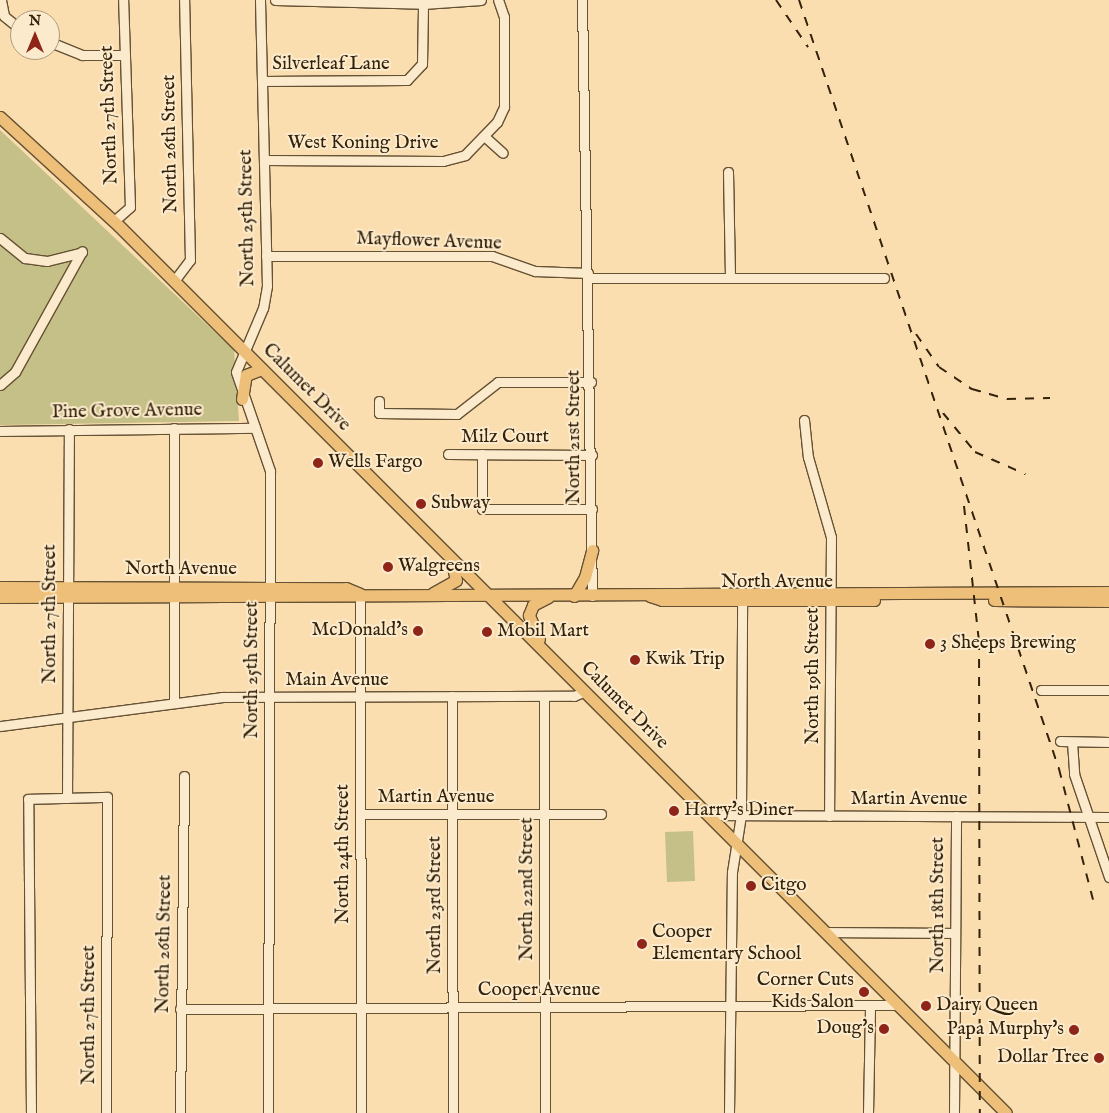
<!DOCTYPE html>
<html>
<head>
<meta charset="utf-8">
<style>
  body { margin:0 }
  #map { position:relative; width:1109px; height:1113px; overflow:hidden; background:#fbdeb0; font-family:"IM FELL English",serif }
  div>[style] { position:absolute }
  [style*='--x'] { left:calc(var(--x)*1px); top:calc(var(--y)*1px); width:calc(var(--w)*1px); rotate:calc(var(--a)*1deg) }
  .green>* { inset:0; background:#c5c087 }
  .roads { filter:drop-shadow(1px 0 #655134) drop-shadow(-1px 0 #655134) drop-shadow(0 1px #655134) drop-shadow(0 -1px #655134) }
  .minor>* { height:9px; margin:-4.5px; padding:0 4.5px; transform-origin:4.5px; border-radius:4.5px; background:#fceacc }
  .major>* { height:11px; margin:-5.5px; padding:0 5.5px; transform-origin:5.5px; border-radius:5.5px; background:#eebf78 }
  .rail>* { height:2px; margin-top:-1px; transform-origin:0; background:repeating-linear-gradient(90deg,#33220a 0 9px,transparent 0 18px) }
  .dots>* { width:14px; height:14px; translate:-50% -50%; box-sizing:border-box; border:2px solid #fceacc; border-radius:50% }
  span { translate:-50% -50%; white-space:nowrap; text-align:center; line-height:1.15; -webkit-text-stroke:4px #fceacc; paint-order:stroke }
  .street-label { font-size:19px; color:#33220a }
  .poi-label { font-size:19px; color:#33220a }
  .left { translate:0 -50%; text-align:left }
  .right { translate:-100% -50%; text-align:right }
  .north { position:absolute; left:10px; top:10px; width:50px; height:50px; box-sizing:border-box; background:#fceacc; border:1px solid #ac9a7e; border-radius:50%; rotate:0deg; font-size:14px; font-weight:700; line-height:20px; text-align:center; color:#33220a }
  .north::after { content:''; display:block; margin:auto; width:18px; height:22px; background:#8f2418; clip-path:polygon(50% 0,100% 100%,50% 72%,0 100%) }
</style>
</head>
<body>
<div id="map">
  <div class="green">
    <div style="clip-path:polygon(0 130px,234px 350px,239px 421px,0 425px)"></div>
    <div style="clip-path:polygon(693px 831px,695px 881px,667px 882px,665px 832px)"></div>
  </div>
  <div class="roads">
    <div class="minor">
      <div style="--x:1;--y:0;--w:16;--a:79"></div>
      <div style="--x:4;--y:16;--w:21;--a:39"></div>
      <div style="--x:260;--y:0;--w:286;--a:88.6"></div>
      <div style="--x:267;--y:286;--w:22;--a:100"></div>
      <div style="--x:263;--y:308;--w:69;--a:112.9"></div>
      <div style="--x:236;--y:372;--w:105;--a:71"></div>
      <div style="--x:270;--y:471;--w:642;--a:90.18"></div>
      <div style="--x:275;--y:0;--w:148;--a:1.5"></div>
      <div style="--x:423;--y:4;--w:58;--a:-3.9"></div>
      <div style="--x:582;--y:0;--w:596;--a:89.04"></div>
      <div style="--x:50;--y:42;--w:35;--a:22"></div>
      <div style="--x:82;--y:55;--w:43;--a:0"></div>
      <div style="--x:262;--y:81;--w:145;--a:-0.4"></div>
      <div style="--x:407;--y:80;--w:22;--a:-47"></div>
      <div style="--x:422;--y:64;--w:60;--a:-89"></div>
      <div style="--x:484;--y:136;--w:25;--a:42"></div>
      <div style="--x:264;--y:160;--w:179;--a:0.3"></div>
      <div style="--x:443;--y:161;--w:23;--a:-15"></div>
      <div style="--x:465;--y:155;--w:46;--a:-45.9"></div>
      <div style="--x:497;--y:122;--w:17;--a:-65"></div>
      <div style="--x:504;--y:107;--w:90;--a:-90"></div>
      <div style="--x:504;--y:17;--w:18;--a:-109"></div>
      <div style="--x:728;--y:172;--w:106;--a:88.9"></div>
      <div style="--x:114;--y:221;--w:21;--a:-41"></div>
      <div style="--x:130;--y:207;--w:207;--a:-91.9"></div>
      <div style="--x:0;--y:238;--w:32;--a:39"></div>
      <div style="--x:25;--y:258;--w:22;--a:8"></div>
      <div style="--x:47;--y:261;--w:36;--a:-14"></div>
      <div style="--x:266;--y:256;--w:226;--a:0"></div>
      <div style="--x:492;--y:256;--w:46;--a:19.2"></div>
      <div style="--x:535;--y:271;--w:53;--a:2.2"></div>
      <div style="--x:588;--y:278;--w:296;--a:0"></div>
      <div style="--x:174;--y:281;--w:26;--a:-53"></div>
      <div style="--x:190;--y:260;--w:260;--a:-91.3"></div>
      <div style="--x:0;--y:385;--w:20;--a:-41"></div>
      <div style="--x:15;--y:372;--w:138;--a:-61"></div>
      <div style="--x:379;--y:401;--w:12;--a:90"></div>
      <div style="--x:379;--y:413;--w:78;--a:0.7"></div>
      <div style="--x:457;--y:414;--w:52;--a:-38"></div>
      <div style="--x:498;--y:382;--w:93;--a:0"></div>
      <div style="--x:804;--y:420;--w:37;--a:84"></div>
      <div style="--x:808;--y:457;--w:83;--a:74"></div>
      <div style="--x:831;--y:537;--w:279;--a:90.4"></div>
      <div style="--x:0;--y:431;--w:255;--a:-0.7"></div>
      <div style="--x:448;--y:454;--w:144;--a:0.4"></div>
      <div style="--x:482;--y:454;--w:55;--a:90"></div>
      <div style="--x:482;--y:509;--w:110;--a:0"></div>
      <div style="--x:360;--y:594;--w:519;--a:89.89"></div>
      <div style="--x:1041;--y:690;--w:68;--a:0"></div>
      <div style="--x:452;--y:696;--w:417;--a:89.9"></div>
      <div style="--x:544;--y:696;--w:417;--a:89.9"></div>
      <div style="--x:174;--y:703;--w:275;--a:-90"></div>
      <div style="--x:0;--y:726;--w:224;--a:-7.4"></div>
      <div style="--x:222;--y:697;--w:352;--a:-0.2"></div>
      <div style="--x:574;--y:696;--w:12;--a:-24"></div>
      <div style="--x:1060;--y:741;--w:49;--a:1.2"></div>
      <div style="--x:1072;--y:742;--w:32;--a:86"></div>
      <div style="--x:1074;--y:774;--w:109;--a:71.2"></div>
      <div style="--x:67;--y:798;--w:369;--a:-89.7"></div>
      <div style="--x:361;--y:814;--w:240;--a:0"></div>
      <div style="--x:709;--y:815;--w:400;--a:0.3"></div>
      <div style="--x:826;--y:932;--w:129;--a:0.4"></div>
      <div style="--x:180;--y:1009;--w:719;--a:-0.32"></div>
      <div style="--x:31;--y:1113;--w:314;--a:-90.5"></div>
      <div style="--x:28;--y:799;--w:79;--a:-1.5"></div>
      <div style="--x:107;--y:797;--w:316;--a:90.2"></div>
      <div style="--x:180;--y:1113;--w:337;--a:-89.3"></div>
      <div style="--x:729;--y:1113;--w:241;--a:-89.3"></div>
      <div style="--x:732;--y:872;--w:58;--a:-81"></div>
      <div style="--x:741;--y:815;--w:221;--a:-89.7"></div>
      <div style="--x:868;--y:1113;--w:108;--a:-88.9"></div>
      <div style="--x:954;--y:1113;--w:297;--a:-89.6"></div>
    </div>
    <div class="major">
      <div style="--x:0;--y:117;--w:161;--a:42.5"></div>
      <div style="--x:119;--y:226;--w:1254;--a:45"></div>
      <div style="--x:242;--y:399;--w:24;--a:-81"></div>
      <div style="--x:246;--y:375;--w:17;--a:-21"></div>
      <div style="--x:0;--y:587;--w:346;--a:0.2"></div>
      <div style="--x:346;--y:588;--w:15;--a:23"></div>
      <div style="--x:433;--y:593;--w:26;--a:-29"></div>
      <div style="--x:456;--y:580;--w:22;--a:-103"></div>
      <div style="--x:574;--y:596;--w:22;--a:-60"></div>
      <div style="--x:585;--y:577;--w:28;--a:-75"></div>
      <div style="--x:650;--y:596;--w:13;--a:18"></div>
      <div style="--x:662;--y:600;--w:212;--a:0"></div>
      <div style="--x:0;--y:597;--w:1109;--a:-0.26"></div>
      <div style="--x:994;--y:600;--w:115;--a:0.5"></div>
      <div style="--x:539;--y:639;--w:26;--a:-113"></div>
      <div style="--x:529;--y:615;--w:11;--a:-68"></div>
      <div style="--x:533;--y:605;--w:17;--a:-28"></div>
    </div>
  </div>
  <div class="rail">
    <div style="--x:776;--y:0;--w:57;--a:55.8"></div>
    <div style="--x:799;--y:0;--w:812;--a:71.32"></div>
    <div style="--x:1059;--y:769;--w:143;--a:75.4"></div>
    <div style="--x:916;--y:334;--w:40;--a:55.1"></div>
    <div style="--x:939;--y:367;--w:40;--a:34"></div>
    <div style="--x:972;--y:389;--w:36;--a:16"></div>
    <div style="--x:1007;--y:399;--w:43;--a:-1.3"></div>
    <div style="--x:943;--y:413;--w:50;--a:50.6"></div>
    <div style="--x:975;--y:452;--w:55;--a:23.7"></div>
    <div style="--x:964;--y:506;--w:136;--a:83.7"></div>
    <div style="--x:979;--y:641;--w:472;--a:89.9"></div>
  </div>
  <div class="dots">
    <div style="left:318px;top:463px;background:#8f2418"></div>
    <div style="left:421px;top:504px;background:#8f2418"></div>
    <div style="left:388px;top:567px;background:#8f2418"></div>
    <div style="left:418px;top:631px;background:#8f2418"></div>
    <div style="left:487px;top:632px;background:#8f2418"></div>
    <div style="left:930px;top:644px;background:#8f2418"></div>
    <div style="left:635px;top:660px;background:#8f2418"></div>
    <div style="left:674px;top:811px;background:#8f2418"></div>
    <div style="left:751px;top:886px;background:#8f2418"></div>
    <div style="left:642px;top:944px;background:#8f2418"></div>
    <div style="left:864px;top:992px;background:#8f2418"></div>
    <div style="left:926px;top:1006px;background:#8f2418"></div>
    <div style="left:884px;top:1029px;background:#8f2418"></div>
    <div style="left:1074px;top:1030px;background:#8f2418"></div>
    <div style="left:1099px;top:1058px;background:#8f2418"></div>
  </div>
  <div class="street-label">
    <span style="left:331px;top:65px">Silverleaf Lane</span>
    <span style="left:110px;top:115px;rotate:-92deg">North 27th Street</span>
    <span style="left:171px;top:144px;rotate:-91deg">North 26th Street</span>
    <span style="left:363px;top:144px">West Koning Drive</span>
    <span style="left:248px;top:218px;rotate:-91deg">North 25th Street</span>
    <span style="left:429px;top:242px;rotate:2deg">Mayflower Avenue</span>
    <span style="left:306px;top:388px;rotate:45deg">Calumet Drive</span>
    <span style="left:127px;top:412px;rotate:-1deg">Pine Grove Avenue</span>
    <span style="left:575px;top:437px;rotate:-90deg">North 21st Street</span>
    <span style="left:505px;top:438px">Milz Court</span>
    <span style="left:181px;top:570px">North Avenue</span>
    <span style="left:777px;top:583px">North Avenue</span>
    <span style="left:51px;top:614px;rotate:-90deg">North 27th Street</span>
    <span style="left:253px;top:670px;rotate:-90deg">North 25th Street</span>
    <span style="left:814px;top:676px;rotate:-90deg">North 19th Street</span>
    <span style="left:337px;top:681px">Main Avenue</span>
    <span style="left:624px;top:706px;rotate:45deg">Calumet Drive</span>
    <span style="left:436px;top:798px">Martin Avenue</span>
    <span style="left:909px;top:800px">Martin Avenue</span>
    <span style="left:344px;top:854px;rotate:-90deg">North 24th Street</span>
    <span style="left:528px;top:889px;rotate:-90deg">North 22nd Street</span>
    <span style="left:436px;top:905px;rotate:-90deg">North 23rd Street</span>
    <span style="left:939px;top:905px;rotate:-90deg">North 18th Street</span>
    <span style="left:165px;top:944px;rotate:-89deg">North 26th Street</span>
    <span style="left:539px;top:991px">Cooper Avenue</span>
    <span style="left:90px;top:1015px;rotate:-90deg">North 27th Street</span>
  </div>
  <div class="poi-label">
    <span class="left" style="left:328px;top:463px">Wells Fargo</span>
    <span class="left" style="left:431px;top:504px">Subway</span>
    <span class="left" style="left:398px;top:567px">Walgreens</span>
    <span class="right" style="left:408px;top:631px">McDonald's</span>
    <span class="left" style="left:497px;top:632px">Mobil Mart</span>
    <span class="left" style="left:940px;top:644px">3 Sheeps Brewing</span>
    <span class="left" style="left:645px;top:660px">Kwik Trip</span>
    <span class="left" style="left:684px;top:811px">Harry's Diner</span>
    <span class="left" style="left:761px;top:886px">Citgo</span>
    <span class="left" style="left:652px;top:944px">Cooper<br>Elementary School</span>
    <span class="right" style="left:854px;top:992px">Corner Cuts<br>Kids Salon</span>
    <span class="left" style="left:936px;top:1006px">Dairy Queen</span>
    <span class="right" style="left:874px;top:1029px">Doug's</span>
    <span class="right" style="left:1064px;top:1030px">Papa Murphy's</span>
    <span class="right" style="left:1089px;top:1058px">Dollar Tree</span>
  </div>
  <div class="north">N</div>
</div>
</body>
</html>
